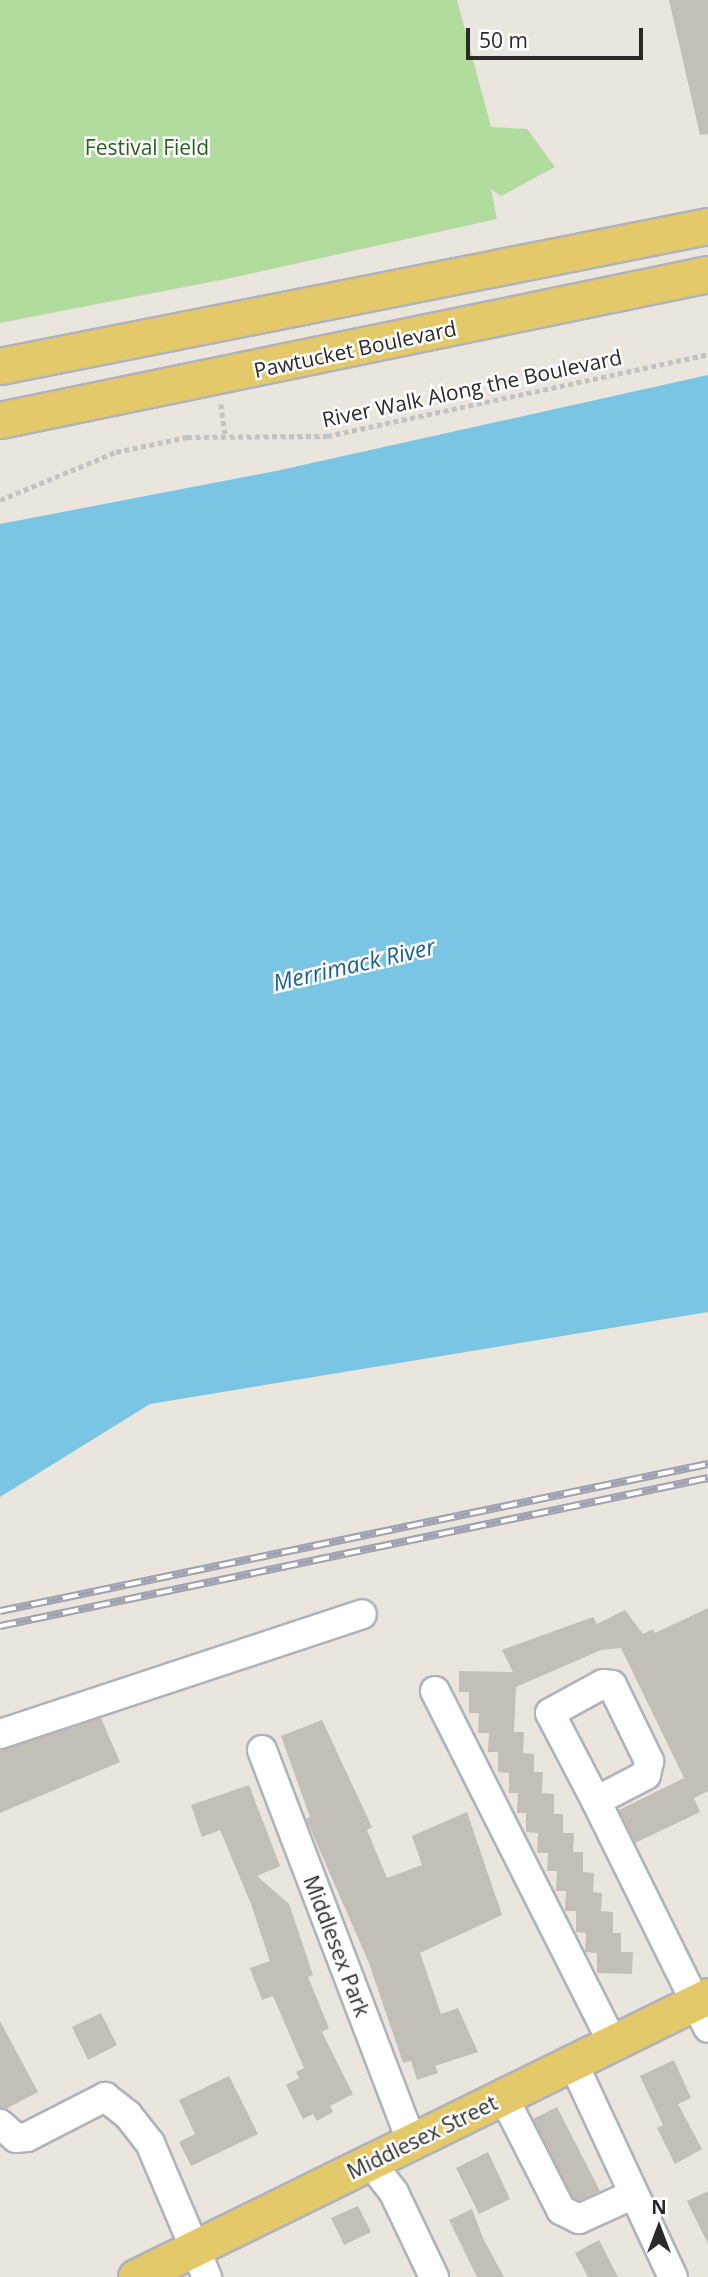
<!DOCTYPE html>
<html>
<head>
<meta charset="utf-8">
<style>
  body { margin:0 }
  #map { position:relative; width:708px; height:2277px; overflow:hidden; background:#eae5dd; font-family:"Open Sans",sans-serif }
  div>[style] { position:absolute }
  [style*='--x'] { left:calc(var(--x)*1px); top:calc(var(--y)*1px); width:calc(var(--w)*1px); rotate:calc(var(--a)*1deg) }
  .green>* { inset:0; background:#b2dc9e }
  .water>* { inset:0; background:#7ac5e3 }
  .building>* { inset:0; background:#c3bfb8 }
  .path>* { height:4.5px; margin-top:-2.25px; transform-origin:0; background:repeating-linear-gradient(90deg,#c3c3c3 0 5px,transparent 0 8.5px) }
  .roads { filter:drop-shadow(2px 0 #b0b3bc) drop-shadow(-2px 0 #b0b3bc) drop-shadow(0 2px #b0b3bc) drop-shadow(0 -2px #b0b3bc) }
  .minor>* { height:28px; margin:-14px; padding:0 14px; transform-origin:14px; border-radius:14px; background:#fff }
  .major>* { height:35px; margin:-17.5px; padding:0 17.5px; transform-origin:17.5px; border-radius:17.5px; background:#e3c969 }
  .rail>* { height:8px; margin-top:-4px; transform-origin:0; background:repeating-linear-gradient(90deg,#fff 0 16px,#a0a2b2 0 32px); box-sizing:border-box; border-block:2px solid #a0a2b2 }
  span { translate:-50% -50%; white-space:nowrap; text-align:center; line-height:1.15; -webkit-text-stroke:5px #fff; paint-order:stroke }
  .park-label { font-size:21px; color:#2c6021 }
  .street-label { font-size:21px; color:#2a2a2a }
  .water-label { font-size:23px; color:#1a638e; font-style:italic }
  .north { position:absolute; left:624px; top:2193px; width:70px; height:70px; -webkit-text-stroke:5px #fff; paint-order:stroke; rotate:0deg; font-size:19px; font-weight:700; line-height:28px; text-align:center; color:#2a2a2a }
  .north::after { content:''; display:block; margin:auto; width:24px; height:32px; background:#2a2a2a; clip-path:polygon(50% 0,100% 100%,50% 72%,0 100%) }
  .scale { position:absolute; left:466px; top:28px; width:177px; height:32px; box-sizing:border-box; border:4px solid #2a2a2a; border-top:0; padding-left:9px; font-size:21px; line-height:24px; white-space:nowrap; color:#2a2a2a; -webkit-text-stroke:5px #fff; paint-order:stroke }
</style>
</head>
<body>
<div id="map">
  <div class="green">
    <div style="clip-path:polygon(0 0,457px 0,491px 127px,527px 129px,555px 167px,501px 196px,491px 189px,497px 219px,236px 277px,0 323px)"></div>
  </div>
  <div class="water">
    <div style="clip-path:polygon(708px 375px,708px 1312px,150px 1404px,0 1497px,0 524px,276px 471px)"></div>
  </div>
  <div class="building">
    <div style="clip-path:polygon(669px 0,708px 0,708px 134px,700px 135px)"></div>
    <div style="clip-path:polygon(708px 1608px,708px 1791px,694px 1798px,700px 1812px,635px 1843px,619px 1810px,684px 1778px,621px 1648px,601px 1650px,516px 1687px,514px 1732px,524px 1732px,523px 1753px,534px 1754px,534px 1772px,543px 1772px,542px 1793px,554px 1794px,554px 1814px,563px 1814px,563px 1833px,574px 1833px,573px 1852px,583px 1852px,583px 1872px,594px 1873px,593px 1892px,602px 1893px,601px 1911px,613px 1912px,613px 1933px,621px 1933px,621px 1952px,633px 1952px,632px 1974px,597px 1973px,597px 1953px,585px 1952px,586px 1933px,576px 1932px,576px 1911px,565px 1911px,566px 1891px,556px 1891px,557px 1871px,547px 1871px,548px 1853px,537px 1853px,538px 1833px,526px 1832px,526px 1813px,517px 1813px,518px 1793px,509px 1793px,509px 1773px,498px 1772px,498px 1752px,488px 1752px,489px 1733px,478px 1733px,479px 1713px,469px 1713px,469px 1692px,459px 1692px,459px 1671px,513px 1672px,502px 1650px,593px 1617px,597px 1624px,625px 1610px,643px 1634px,653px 1629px,655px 1633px)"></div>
    <div style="clip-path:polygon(101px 1718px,120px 1762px,0 1813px,0 1751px)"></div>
    <div style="clip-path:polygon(322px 1720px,372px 1827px,367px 1830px,387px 1878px,422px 1865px,412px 1836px,467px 1812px,502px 1915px,420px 1953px,441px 2014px,458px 2008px,478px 2052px,435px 2066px,438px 2073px,417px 2080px,411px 2061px,403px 2063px,369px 1963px,306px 1819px,310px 1817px,281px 1736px)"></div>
    <div style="clip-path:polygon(249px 1785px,280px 1866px,257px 1876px,289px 1904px,313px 1975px,308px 1977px,329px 2028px,322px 2032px,353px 2094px,330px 2106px,333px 2112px,317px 2121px,313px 2114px,303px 2119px,286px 2085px,299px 2078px,296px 2072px,304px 2068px,273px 1996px,262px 2000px,250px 1968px,270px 1961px,251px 1904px,220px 1830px,202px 1837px,191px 1805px)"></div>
    <div style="clip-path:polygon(101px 2013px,117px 2045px,88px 2060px,72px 2027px)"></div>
    <div style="clip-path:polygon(0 2021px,38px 2092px,6px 2109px,0 2108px)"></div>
    <div style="clip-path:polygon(674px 2060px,691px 2098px,678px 2104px,702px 2149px,675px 2164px,657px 2128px,663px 2125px,640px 2076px)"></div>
    <div style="clip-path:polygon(229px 2076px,258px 2134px,191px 2166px,179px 2142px,195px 2134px,179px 2100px)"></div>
    <div style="clip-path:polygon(557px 2107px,600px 2191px,579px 2201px,573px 2198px,533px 2119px)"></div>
    <div style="clip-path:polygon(488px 2152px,510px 2199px,479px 2214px,456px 2168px)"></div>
    <div style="clip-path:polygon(708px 2191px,708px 2244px,687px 2201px)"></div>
    <div style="clip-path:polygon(358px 2206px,371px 2232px,344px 2245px,331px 2218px)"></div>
    <div style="clip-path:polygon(472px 2209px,483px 2238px,504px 2277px,477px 2277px,449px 2220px)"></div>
    <div style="clip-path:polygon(599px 2240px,618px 2277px,588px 2277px,575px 2253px)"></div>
  </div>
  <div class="path">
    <div style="--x:221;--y:404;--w:30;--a:82"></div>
    <div style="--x:0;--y:500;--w:126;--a:-22.5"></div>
    <div style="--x:116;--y:452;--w:73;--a:-11.9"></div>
    <div style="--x:187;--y:437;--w:140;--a:-0.4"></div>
    <div style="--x:327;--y:436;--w:390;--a:-12.1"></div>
  </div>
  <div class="roads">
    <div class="minor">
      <div style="--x:435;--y:1691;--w:395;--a:63.2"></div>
      <div style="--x:0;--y:1734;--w:381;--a:-18.3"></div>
      <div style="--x:262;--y:1750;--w:418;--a:69.1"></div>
      <div style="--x:596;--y:1801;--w:99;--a:-117.6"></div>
      <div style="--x:550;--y:1713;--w:60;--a:-28.7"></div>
      <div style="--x:603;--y:1684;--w:9;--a:6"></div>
      <div style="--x:612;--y:1685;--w:85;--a:64"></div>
      <div style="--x:649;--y:1761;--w:14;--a:102"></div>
      <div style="--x:646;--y:1775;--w:56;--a:152.5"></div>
      <div style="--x:596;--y:1801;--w:253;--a:63.7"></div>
      <div style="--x:574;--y:2065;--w:234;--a:65"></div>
      <div style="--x:504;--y:2098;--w:126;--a:63"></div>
      <div style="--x:561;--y:2210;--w:20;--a:27"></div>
      <div style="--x:579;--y:2219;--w:60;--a:-24.4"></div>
      <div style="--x:0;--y:2124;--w:21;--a:41"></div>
      <div style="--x:16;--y:2138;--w:11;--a:-5"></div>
      <div style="--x:27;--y:2137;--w:88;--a:-27.1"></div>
      <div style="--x:105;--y:2097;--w:29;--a:38"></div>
      <div style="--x:128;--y:2115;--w:36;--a:52"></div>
      <div style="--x:150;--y:2143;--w:146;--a:67"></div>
      <div style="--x:370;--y:2162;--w:39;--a:52"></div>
      <div style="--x:394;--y:2193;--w:93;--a:64.5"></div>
    </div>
    <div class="major">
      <div style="--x:0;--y:366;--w:722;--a:-11.19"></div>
      <div style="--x:0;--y:420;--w:723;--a:-11.65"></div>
      <div style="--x:136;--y:2277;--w:637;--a:-26.16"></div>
    </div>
  </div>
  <div class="rail">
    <div style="--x:0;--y:1611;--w:723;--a:-11.73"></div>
    <div style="--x:0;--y:1626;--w:723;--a:-11.81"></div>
  </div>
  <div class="park-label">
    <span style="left:147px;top:147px">Festival Field</span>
  </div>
  <div class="street-label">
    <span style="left:355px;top:349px;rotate:-12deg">Pawtucket Boulevard</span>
    <span style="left:472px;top:388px;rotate:-12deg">River Walk Along the Boulevard</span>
    <span style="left:337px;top:1946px;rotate:69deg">Middlesex Park</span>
    <span style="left:422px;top:2137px;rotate:-26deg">Middlesex Street</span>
  </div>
  <div class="water-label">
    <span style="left:354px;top:964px;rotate:-13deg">Merrimack River</span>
  </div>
  <div class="north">N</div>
  <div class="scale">50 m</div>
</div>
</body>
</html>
